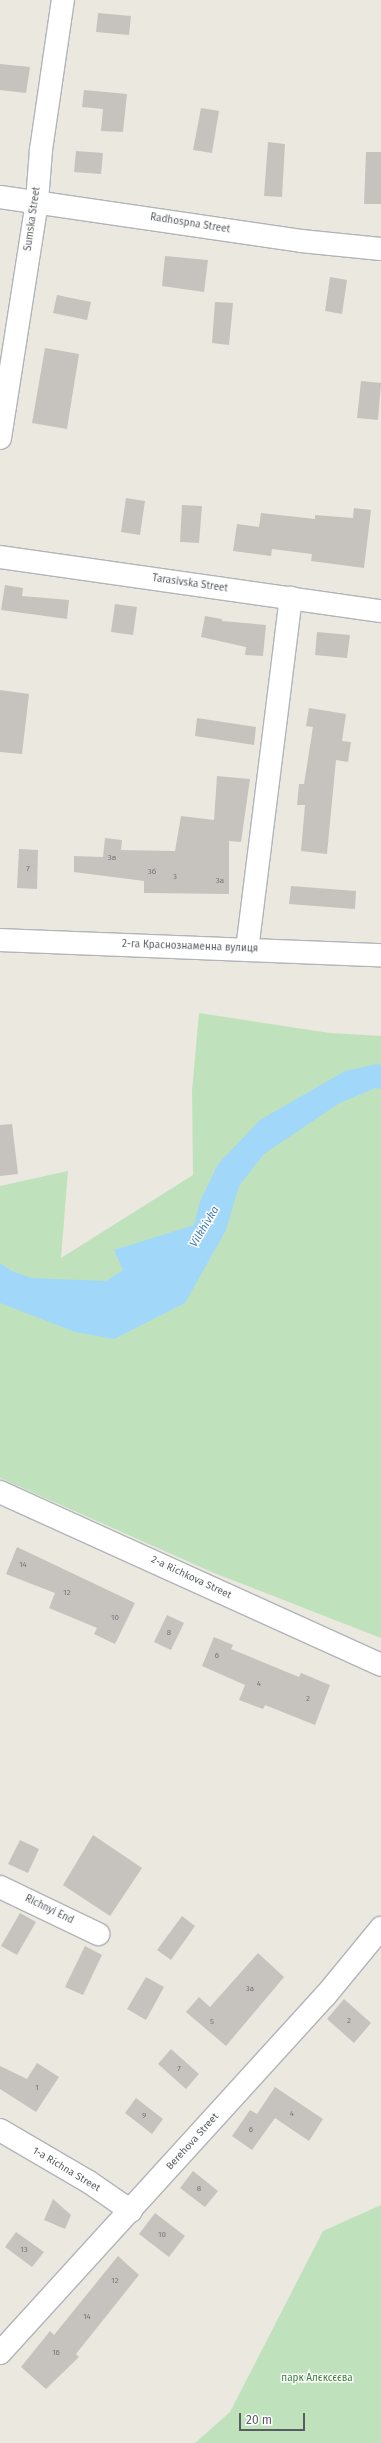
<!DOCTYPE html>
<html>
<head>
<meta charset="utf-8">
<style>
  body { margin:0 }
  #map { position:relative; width:381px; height:2443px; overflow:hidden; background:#ebe8e0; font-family:"Fira Sans",sans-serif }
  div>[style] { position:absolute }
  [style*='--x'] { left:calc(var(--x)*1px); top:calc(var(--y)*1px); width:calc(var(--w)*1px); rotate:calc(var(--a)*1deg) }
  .green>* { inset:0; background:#bfe2bd }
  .water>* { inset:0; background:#a1d8fa }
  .building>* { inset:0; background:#c6c3be }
  .roads { filter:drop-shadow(1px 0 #b1b4b8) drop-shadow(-1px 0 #b1b4b8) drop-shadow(0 1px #b1b4b8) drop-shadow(0 -1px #b1b4b8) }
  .minor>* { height:22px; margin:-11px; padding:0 11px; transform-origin:11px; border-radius:11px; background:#fff }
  span { translate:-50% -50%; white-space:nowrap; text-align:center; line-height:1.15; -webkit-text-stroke:3px #fff; paint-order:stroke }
  .number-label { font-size:8px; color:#747678 }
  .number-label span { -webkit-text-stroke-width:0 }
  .street-label { font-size:10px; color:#595d61 }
  .park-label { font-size:10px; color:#388138 }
  .water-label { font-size:11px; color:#4179aa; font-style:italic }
  .scale { position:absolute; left:239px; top:2413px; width:66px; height:18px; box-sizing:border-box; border:2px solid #595d61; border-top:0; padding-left:5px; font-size:12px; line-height:14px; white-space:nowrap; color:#595d61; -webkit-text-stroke:3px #fff; paint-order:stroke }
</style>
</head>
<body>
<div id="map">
  <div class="green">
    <div style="clip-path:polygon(199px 1013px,330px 1033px,381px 1036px,381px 1638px,214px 1573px,0 1478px,0 1186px,68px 1171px,61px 1258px,193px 1175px,192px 1091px)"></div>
    <div style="clip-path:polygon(381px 2205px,381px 2443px,195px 2443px,230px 2412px,323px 2231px)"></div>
  </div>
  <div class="water">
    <div style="clip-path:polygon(377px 1064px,381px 1065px,381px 1089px,375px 1088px,338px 1104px,264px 1154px,239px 1186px,226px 1230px,185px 1303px,114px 1339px,75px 1332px,0 1303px,0 1263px,12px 1271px,32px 1278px,106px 1281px,123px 1270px,114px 1250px,194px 1225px,200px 1201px,218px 1164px,260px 1120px,345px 1071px)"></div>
  </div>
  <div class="building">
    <div style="clip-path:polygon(98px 13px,131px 16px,129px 35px,96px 32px)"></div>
    <div style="clip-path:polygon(0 64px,30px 67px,26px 93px,0 90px)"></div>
    <div style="clip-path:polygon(84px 90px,127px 94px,123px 132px,101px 131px,103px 109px,82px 107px)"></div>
    <div style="clip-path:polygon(201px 108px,219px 111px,212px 153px,193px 150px)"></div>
    <div style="clip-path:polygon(268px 142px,285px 144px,282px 197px,264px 196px)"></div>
    <div style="clip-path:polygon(76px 151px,103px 153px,101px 174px,74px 172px)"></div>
    <div style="clip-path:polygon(366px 152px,381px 152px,381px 204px,364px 204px)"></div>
    <div style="clip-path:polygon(165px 256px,208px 260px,204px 292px,162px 286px)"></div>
    <div style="clip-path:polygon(330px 277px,347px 280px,342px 314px,325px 311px)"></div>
    <div style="clip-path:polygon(57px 295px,91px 302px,87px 320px,53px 313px)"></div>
    <div style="clip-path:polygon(215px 302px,233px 303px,229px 345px,212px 343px)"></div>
    <div style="clip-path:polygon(45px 348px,79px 354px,67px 429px,32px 423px)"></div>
    <div style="clip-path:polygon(361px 381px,381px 383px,378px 420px,357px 418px)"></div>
    <div style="clip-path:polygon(126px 498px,145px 501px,140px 535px,121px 532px)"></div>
    <div style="clip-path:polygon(182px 505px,202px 506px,199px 543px,180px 542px)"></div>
    <div style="clip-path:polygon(354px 508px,371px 510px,364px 568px,311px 561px,312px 554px,272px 549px,271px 556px,233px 551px,237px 524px,259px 527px,261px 513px,315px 519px,315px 515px,353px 518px)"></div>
    <div style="clip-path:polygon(5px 585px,23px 588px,22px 596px,69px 600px,67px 619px,1px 610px)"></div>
    <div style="clip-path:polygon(115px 604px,137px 607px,133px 635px,111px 632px)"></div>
    <div style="clip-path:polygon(205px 616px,222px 619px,222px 621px,266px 625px,263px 656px,245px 655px,246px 647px,201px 637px)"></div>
    <div style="clip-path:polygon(317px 632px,350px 635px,347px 658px,315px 655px)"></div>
    <div style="clip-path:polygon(0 690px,29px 694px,22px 754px,0 752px)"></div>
    <div style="clip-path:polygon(309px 708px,346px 714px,342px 741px,351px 742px,348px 762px,336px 760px,327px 854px,301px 851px,305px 805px,297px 805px,299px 784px,304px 784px,313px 727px,306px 726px)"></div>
    <div style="clip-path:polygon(197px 718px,256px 727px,254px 745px,195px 736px)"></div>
    <div style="clip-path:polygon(217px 776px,250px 779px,241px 842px,229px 841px,229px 894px,144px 893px,144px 881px,74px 872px,74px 856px,103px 857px,105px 838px,122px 840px,121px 850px,175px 851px,181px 816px,214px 820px)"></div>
    <div style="clip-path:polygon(19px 849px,38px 850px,37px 889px,17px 888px)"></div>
    <div style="clip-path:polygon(291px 886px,356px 891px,355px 909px,289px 904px)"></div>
    <div style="clip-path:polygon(12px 1124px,18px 1174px,0 1176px,0 1125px)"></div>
    <div style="clip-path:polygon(17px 1547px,135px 1603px,115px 1644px,94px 1634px,97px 1628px,49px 1608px,55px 1593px,6px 1574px)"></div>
    <div style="clip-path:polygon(167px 1615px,184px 1623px,171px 1650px,154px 1642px)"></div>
    <div style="clip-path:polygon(214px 1637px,233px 1645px,231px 1649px,299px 1677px,301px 1673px,330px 1685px,315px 1725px,265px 1705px,263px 1709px,239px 1700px,245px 1685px,202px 1666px)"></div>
    <div style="clip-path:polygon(93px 1835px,142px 1868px,110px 1916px,63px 1885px)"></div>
    <div style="clip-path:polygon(20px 1840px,39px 1849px,28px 1873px,8px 1864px)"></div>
    <div style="clip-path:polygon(20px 1913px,36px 1922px,17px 1955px,1px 1946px)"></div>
    <div style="clip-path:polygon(182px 1916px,195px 1926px,171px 1960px,157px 1950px)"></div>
    <div style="clip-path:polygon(85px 1946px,102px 1955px,83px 1995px,65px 1987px)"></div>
    <div style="clip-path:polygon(258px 1953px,284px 1977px,226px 2046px,186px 2012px,199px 1997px,210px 2007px)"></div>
    <div style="clip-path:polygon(146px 1977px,164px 1987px,146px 2020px,127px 2009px)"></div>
    <div style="clip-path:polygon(344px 1999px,371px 2023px,354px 2043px,327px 2019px)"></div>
    <div style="clip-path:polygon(171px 2049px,199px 2074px,186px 2089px,158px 2064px)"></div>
    <div style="clip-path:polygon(37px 2063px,59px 2077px,36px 2112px,0 2089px,0 2066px,27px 2079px)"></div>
    <div style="clip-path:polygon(275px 2087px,323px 2119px,309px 2141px,275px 2118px,252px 2150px,232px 2136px,250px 2110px,257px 2114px)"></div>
    <div style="clip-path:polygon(136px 2098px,163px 2119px,152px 2134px,125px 2113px)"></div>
    <div style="clip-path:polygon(193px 2171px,218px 2191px,205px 2207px,180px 2188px)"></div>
    <div style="clip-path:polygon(53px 2199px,71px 2215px,65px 2229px,44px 2220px)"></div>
    <div style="clip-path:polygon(155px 2213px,185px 2236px,169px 2257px,139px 2234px)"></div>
    <div style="clip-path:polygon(16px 2232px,44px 2252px,32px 2267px,5px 2247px)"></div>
    <div style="clip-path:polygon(118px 2256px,139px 2275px,76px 2354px,79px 2357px,46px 2389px,21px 2367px,50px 2331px,54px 2335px)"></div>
  </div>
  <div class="roads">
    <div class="minor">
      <div style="--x:0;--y:197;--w:304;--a:8.3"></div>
      <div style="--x:301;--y:241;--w:80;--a:5.7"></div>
      <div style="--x:0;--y:438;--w:240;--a:-81.1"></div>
      <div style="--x:37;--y:201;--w:51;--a:-85.5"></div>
      <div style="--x:41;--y:150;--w:152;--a:-81.7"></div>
      <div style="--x:0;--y:557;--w:385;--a:8.1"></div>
      <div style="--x:0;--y:940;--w:381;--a:2.3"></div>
      <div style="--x:247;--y:950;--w:355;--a:-82.9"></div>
      <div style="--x:0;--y:1492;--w:418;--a:24.4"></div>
      <div style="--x:0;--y:1887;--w:109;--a:25.6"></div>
      <div style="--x:0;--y:2130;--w:103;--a:30.3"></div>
      <div style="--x:89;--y:2182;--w:51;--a:34.6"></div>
      <div style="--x:0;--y:2353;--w:484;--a:-47.7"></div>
      <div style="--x:326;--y:1995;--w:87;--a:-50.6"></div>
    </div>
  </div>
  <div class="number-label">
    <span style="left:112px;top:858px">3в</span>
    <span style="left:28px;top:869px">7</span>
    <span style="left:152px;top:872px">3б</span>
    <span style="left:175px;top:877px">3</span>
    <span style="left:220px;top:881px">3а</span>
    <span style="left:23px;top:1565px">14</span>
    <span style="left:67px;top:1593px">12</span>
    <span style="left:115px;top:1618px">10</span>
    <span style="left:169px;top:1633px">8</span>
    <span style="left:217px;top:1656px">6</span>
    <span style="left:259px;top:1684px">4</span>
    <span style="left:308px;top:1699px">2</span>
    <span style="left:250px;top:1989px">3а</span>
    <span style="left:349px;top:2021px">2</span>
    <span style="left:212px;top:2022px">5</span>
    <span style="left:179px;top:2069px">7</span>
    <span style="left:37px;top:2088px">1</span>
    <span style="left:292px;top:2114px">4</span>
    <span style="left:144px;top:2116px">9</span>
    <span style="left:251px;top:2130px">6</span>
    <span style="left:199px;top:2189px">8</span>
    <span style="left:162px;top:2235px">10</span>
    <span style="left:24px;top:2250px">13</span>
    <span style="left:115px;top:2281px">12</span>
    <span style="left:87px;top:2317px">14</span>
    <span style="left:56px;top:2353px">16</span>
  </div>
  <div class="street-label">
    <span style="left:33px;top:219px;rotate:-82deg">Sumska Street</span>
    <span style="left:190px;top:224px;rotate:9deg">Radhospna Street</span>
    <span style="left:190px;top:584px;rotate:8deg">Tarasivska Street</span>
    <span style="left:190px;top:947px;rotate:2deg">2-га Краснознаменна вулиця</span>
    <span style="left:191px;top:1578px;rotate:25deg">2-a Richkova Street</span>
    <span style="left:49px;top:1910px;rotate:26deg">Richnyi End</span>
    <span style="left:193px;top:2142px;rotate:-48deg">Berehova Street</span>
    <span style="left:66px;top:2170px;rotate:31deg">1-a Richna Street</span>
  </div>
  <div class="park-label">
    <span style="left:317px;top:2379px">парк Алєксєєва</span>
  </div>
  <div class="water-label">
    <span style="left:205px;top:1227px;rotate:-59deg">Vilkhivka</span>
  </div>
  <div class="scale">20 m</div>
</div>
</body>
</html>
